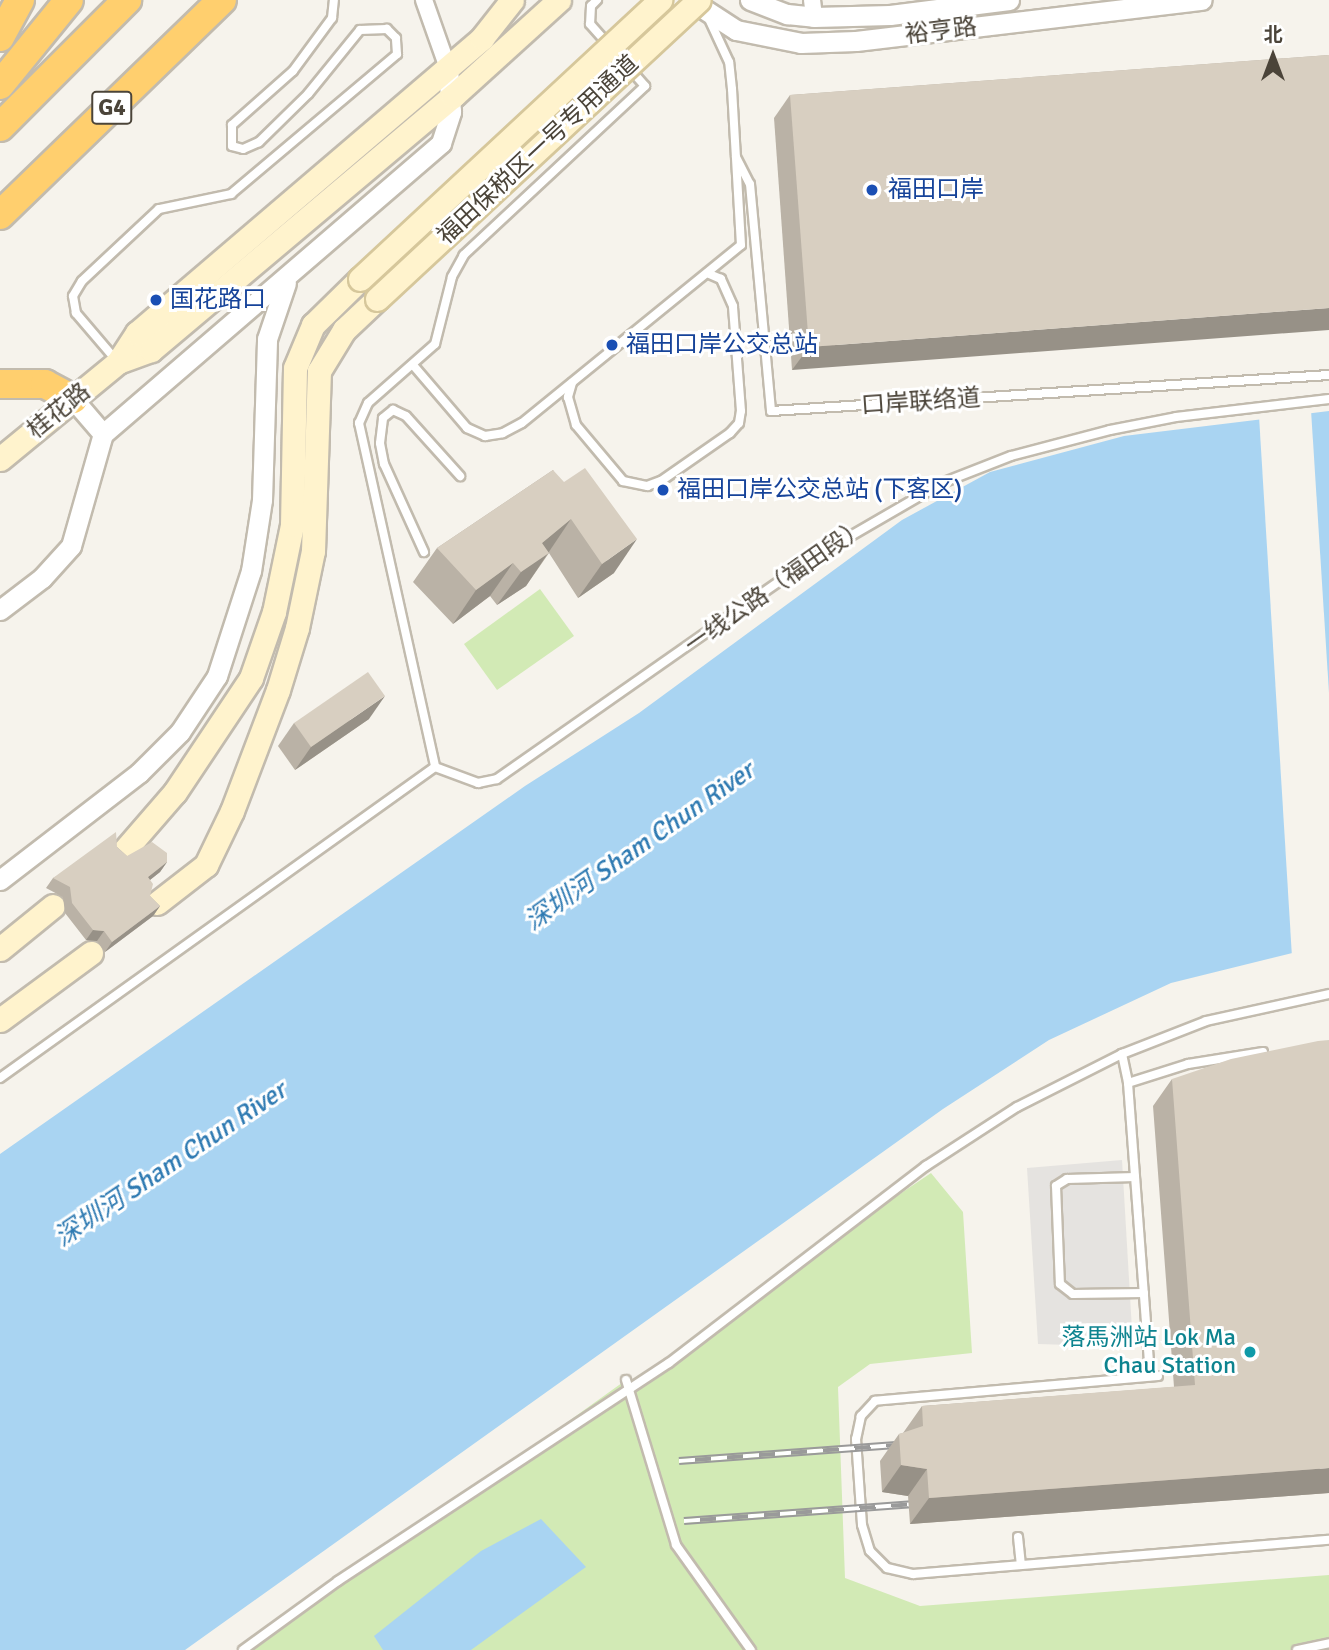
<!DOCTYPE html>
<html>
<head>
<meta charset="utf-8">
<style>
  body { margin:0 }
  #map { position:relative; width:1329px; height:1650px; overflow:hidden; background:#f6f3ec; font-family:Signika,"Noto Sans SC",sans-serif }
  div>[style] { position:absolute }
  [style*='--x'] { left:calc(var(--x)*1px); top:calc(var(--y)*1px); width:calc(var(--w)*1px); rotate:calc(var(--a)*1deg) }
  .green>* { inset:0; background:#d2eab5 }
  .parking>* { inset:0; background:#e5e3e0 }
  .water>* { inset:0; background:#a9d4f2 }
  .pier>* { inset:0; background:#f6f3ec }
  .roads { filter:drop-shadow(2px 0 #c2bbae) drop-shadow(-2px 0 #c2bbae) drop-shadow(0 2px #c2bbae) drop-shadow(0 -2px #c2bbae) }
  .service>* { height:8px; margin:-4px; padding:0 4px; transform-origin:4px; border-radius:4px; background:#fff }
  .minor>* { height:16px; margin:-8px; padding:0 8px; transform-origin:8px; border-radius:8px; background:#fff }
  .tertiary>* { height:19px; margin:-9.5px; padding:0 9.5px; transform-origin:9.5px; border-radius:9.5px; background:#fff }
  .secondary>* { height:23px; margin:-11.5px; padding:0 11.5px; transform-origin:11.5px; border-radius:11.5px; background:#fff3cd }
  .motorway>* { height:28px; margin:-14px; padding:0 14px; transform-origin:14px; border-radius:14px; background:#ffcf6e }
  .rail>* { height:8px; margin-top:-4px; transform-origin:0; background:repeating-linear-gradient(90deg,#fff 0 16px,#9a9a9a 0 32px); box-sizing:border-box; border-block:2px solid #9a9a9a }
  .bridges { filter:drop-shadow(2px 0 #d6c79b) drop-shadow(-2px 0 #d6c79b) drop-shadow(0 2px #d6c79b) drop-shadow(0 -2px #d6c79b) }
  .secondary-bridge>* { height:23px; margin:-11.5px; padding:0 11.5px; transform-origin:11.5px; border-radius:11.5px; background:#fff3cd }
  .wall>* { inset:0; background:#bab2a6 }
  .shaded-wall>* { inset:0; background:#979187 }
  .building>* { inset:0; background:#d8cfc1 }
  .dots>* { width:19px; height:19px; translate:-50% -50%; box-sizing:border-box; border:4px solid #fff; border-radius:50% }
  span { translate:-50% -50%; white-space:nowrap; text-align:center; line-height:1.15; -webkit-text-stroke:6px #fff; paint-order:stroke }
  .shield-label span { padding:2px 5px; background:#fff; border:2px solid; border-radius:5px; -webkit-text-stroke-width:0 }
  .shield-label { font-size:23px; color:#4b4439; font-weight:700 }
  .street-label { font-size:24px; color:#4b4439 }
  .transit-label { font-size:24px; color:#164399 }
  .left { translate:0 -50%; text-align:left }
  .culture-label { font-size:24px; color:#0d838f }
  .right { translate:-100% -50%; text-align:right }
  .water-label { font-size:26px; color:#2e7ab2; font-style:italic }
  .north { position:absolute; left:1238px; top:21px; width:70px; height:70px; -webkit-text-stroke:5px #fff; paint-order:stroke; rotate:0deg; font-size:19px; font-weight:700; line-height:28px; text-align:center; color:#4b4439 }
  .north::after { content:''; display:block; margin:auto; width:24px; height:32px; background:#4b4439; clip-path:polygon(50% 0,100% 100%,50% 72%,0 100%) }
</style>
</head>
<body>
<div id="map">
  <div class="green">
    <div style="clip-path:polygon(540px 589px,574px 636px,497px 690px,464px 644px)"></div>
    <div style="clip-path:polygon(931px 1173px,963px 1212px,972px 1353px,870px 1364px,838px 1387px,845px 1578px,920px 1606px,1329px 1575px,1329px 1650px,250px 1650px,626px 1380px,632px 1395px,747px 1297px)"></div>
  </div>
  <div class="parking">
    <div style="clip-path:polygon(1122px 1160px,1133px 1347px,1038px 1344px,1027px 1168px)"></div>
  </div>
  <div class="water">
    <div style="clip-path:polygon(1329px 411px,1329px 944px,1171px 983px,1049px 1040px,943px 1109px,185px 1650px,0 1650px,0 1154px,525px 786px,639px 713px,902px 520px,990px 472px,1124px 436px)"></div>
    <div style="clip-path:polygon(541px 1519px,586px 1567px,471px 1650px,383px 1650px,374px 1636px,481px 1551px)"></div>
  </div>
  <div class="pier">
    <div style="clip-path:polygon(1311px 410px,1329px 693px,1329px 948px,1292px 957px,1259px 416px)"></div>
  </div>
  <div class="roads">
    <div class="service">
      <div style="--x:597;--y:0;--w:8;--a:135"></div>
      <div style="--x:591;--y:6;--w:18;--a:93"></div>
      <div style="--x:590;--y:24;--w:83;--a:48.4"></div>
      <div style="--x:645;--y:86;--w:248;--a:137"></div>
      <div style="--x:464;--y:255;--w:25;--a:119"></div>
      <div style="--x:452;--y:277;--w:69;--a:104.2"></div>
      <div style="--x:435;--y:344;--w:89;--a:138.6"></div>
      <div style="--x:368;--y:403;--w:22;--a:114"></div>
      <div style="--x:359;--y:423;--w:352;--a:77.5"></div>
      <div style="--x:435;--y:767;--w:46;--a:20.4"></div>
      <div style="--x:478;--y:783;--w:19;--a:-12"></div>
      <div style="--x:497;--y:779;--w:383;--a:-35"></div>
      <div style="--x:811;--y:559;--w:151;--a:-30.1"></div>
      <div style="--x:942;--y:483;--w:74;--a:-21.4"></div>
      <div style="--x:1011;--y:456;--w:102;--a:-14.7"></div>
      <div style="--x:1110;--y:430;--w:67;--a:-11.1"></div>
      <div style="--x:1176;--y:417;--w:154;--a:-6.7"></div>
      <div style="--x:736;--y:157;--w:30;--a:63"></div>
      <div style="--x:750;--y:184;--w:228;--a:84.7"></div>
      <div style="--x:771;--y:411;--w:559;--a:-3.69"></div>
      <div style="--x:116;--y:360;--w:62;--a:-130.4"></div>
      <div style="--x:76;--y:313;--w:17;--a:-100"></div>
      <div style="--x:73;--y:296;--w:17;--a:-59"></div>
      <div style="--x:82;--y:281;--w:105;--a:-43.1"></div>
      <div style="--x:159;--y:209;--w:74;--a:-11.8"></div>
      <div style="--x:231;--y:194;--w:217;--a:-40.1"></div>
      <div style="--x:397;--y:54;--w:16;--a:-94"></div>
      <div style="--x:396;--y:38;--w:13;--a:-135"></div>
      <div style="--x:387;--y:29;--w:27;--a:178"></div>
      <div style="--x:360;--y:30;--w:82;--a:129.1"></div>
      <div style="--x:308;--y:94;--w:69;--a:135.6"></div>
      <div style="--x:259;--y:142;--w:17;--a:156"></div>
      <div style="--x:243;--y:149;--w:11;--a:-165"></div>
      <div style="--x:232;--y:146;--w:21;--a:-90"></div>
      <div style="--x:232;--y:125;--w:81;--a:-41.5"></div>
      <div style="--x:293;--y:71;--w:66;--a:-53.7"></div>
      <div style="--x:332;--y:18;--w:18;--a:-84"></div>
      <div style="--x:413;--y:365;--w:83;--a:49.4"></div>
      <div style="--x:467;--y:428;--w:20;--a:24"></div>
      <div style="--x:485;--y:436;--w:18;--a:-9"></div>
      <div style="--x:503;--y:433;--w:21;--a:-28"></div>
      <div style="--x:522;--y:423;--w:282;--a:-39.1"></div>
      <div style="--x:741;--y:245;--w:156;--a:-93.3"></div>
      <div style="--x:732;--y:89;--w:27;--a:-96"></div>
      <div style="--x:729;--y:62;--w:47;--a:-114.9"></div>
      <div style="--x:572;--y:383;--w:15;--a:106"></div>
      <div style="--x:568;--y:397;--w:29;--a:74"></div>
      <div style="--x:576;--y:425;--w:73;--a:50"></div>
      <div style="--x:623;--y:481;--w:25;--a:12"></div>
      <div style="--x:647;--y:486;--w:15;--a:-20"></div>
      <div style="--x:661;--y:481;--w:84;--a:-34.8"></div>
      <div style="--x:730;--y:433;--w:13;--a:-48"></div>
      <div style="--x:739;--y:423;--w:12;--a:-81"></div>
      <div style="--x:741;--y:411;--w:105;--a:-94.4"></div>
      <div style="--x:733;--y:306;--w:30;--a:-114"></div>
      <div style="--x:721;--y:279;--w:15;--a:-157"></div>
      <div style="--x:424;--y:552;--w:97;--a:-114.4"></div>
      <div style="--x:384;--y:464;--w:21;--a:-101"></div>
      <div style="--x:380;--y:443;--w:25;--a:-83"></div>
      <div style="--x:383;--y:418;--w:13;--a:-39"></div>
      <div style="--x:393;--y:410;--w:14;--a:25"></div>
      <div style="--x:406;--y:416;--w:81;--a:48"></div>
      <div style="--x:1122;--y:1054;--w:30;--a:78"></div>
      <div style="--x:1128;--y:1083;--w:63;--a:-17.6"></div>
      <div style="--x:1188;--y:1064;--w:76;--a:-9.1"></div>
      <div style="--x:0;--y:1078;--w:535;--a:-35.56"></div>
      <div style="--x:1128;--y:1083;--w:294;--a:85.7"></div>
      <div style="--x:1135;--y:1177;--w:68;--a:178.3"></div>
      <div style="--x:1067;--y:1179;--w:13;--a:148"></div>
      <div style="--x:1056;--y:1186;--w:98;--a:87.7"></div>
      <div style="--x:1060;--y:1284;--w:16;--a:38"></div>
      <div style="--x:1073;--y:1294;--w:71;--a:-0.8"></div>
      <div style="--x:1158;--y:1376;--w:284;--a:175"></div>
      <div style="--x:875;--y:1401;--w:21;--a:133"></div>
      <div style="--x:861;--y:1416;--w:24;--a:102"></div>
      <div style="--x:856;--y:1439;--w:86;--a:86"></div>
      <div style="--x:862;--y:1525;--w:27;--a:73"></div>
      <div style="--x:870;--y:1551;--w:24;--a:45"></div>
      <div style="--x:887;--y:1568;--w:27;--a:13"></div>
      <div style="--x:913;--y:1574;--w:417;--a:-4.7"></div>
      <div style="--x:626;--y:1380;--w:172;--a:73.1"></div>
      <div style="--x:676;--y:1545;--w:129;--a:54.5"></div>
      <div style="--x:1018;--y:1537;--w:28;--a:84"></div>
      <div style="--x:243;--y:1650;--w:117;--a:-36"></div>
      <div style="--x:338;--y:1581;--w:396;--a:-33.4"></div>
      <div style="--x:669;--y:1363;--w:324;--a:-37.5"></div>
      <div style="--x:926;--y:1166;--w:108;--a:-33"></div>
      <div style="--x:1017;--y:1107;--w:118;--a:-26.8"></div>
      <div style="--x:1122;--y:1054;--w:90;--a:-21.4"></div>
      <div style="--x:1206;--y:1021;--w:126;--a:-12.4"></div>
      <div style="--x:1297;--y:1650;--w:33;--a:-12"></div>
    </div>
    <div class="minor">
      <div style="--x:424;--y:0;--w:72;--a:70.6"></div>
      <div style="--x:812;--y:0;--w:17;--a:83"></div>
    </div>
    <div class="tertiary">
      <div style="--x:690;--y:0;--w:55;--a:33.1"></div>
      <div style="--x:736;--y:30;--w:66;--a:11.3"></div>
      <div style="--x:801;--y:43;--w:55;--a:-2.1"></div>
      <div style="--x:856;--y:41;--w:348;--a:-6.8"></div>
      <div style="--x:750;--y:0;--w:40;--a:21"></div>
      <div style="--x:787;--y:14;--w:27;--a:6"></div>
      <div style="--x:814;--y:17;--w:76;--a:-1.5"></div>
      <div style="--x:890;--y:15;--w:120;--a:-7.2"></div>
      <div style="--x:73;--y:399;--w:46;--a:49.4"></div>
      <div style="--x:0;--y:610;--w:53;--a:-37.3"></div>
      <div style="--x:42;--y:578;--w:43;--a:-47.8"></div>
      <div style="--x:71;--y:546;--w:116;--a:-74.1"></div>
      <div style="--x:103;--y:434;--w:446;--a:-40.7"></div>
      <div style="--x:441;--y:143;--w:33;--a:-72"></div>
      <div style="--x:451;--y:112;--w:44;--a:-93.9"></div>
      <div style="--x:0;--y:880;--w:175;--a:-37.6"></div>
      <div style="--x:139;--y:773;--w:58;--a:-45"></div>
      <div style="--x:180;--y:732;--w:67;--a:-56.5"></div>
      <div style="--x:217;--y:676;--w:110;--a:-72.1"></div>
      <div style="--x:251;--y:571;--w:72;--a:-81.2"></div>
      <div style="--x:262;--y:500;--w:161;--a:-88.2"></div>
      <div style="--x:267;--y:339;--w:59;--a:-71.3"></div>
    </div>
    <div class="secondary">
      <div style="--x:118;--y:362;--w:35;--a:-20"></div>
      <div style="--x:151;--y:350;--w:395;--a:-40.1"></div>
      <div style="--x:453;--y:96;--w:143;--a:-42.2"></div>
      <div style="--x:0;--y:459;--w:153;--a:-39.4"></div>
      <div style="--x:118;--y:362;--w:35;--a:-57"></div>
      <div style="--x:137;--y:333;--w:454;--a:-40.5"></div>
      <div style="--x:482;--y:38;--w:48;--a:-51.7"></div>
      <div style="--x:123;--y:852;--w:79;--a:-49.1"></div>
      <div style="--x:175;--y:792;--w:137;--a:-56.3"></div>
      <div style="--x:251;--y:678;--w:70;--a:-70.8"></div>
      <div style="--x:274;--y:612;--w:89;--a:-78.3"></div>
      <div style="--x:292;--y:525;--w:157;--a:-88.9"></div>
      <div style="--x:295;--y:368;--w:47;--a:-67.3"></div>
      <div style="--x:313;--y:325;--w:66;--a:-44.4"></div>
      <div style="--x:157;--y:903;--w:62;--a:-37.8"></div>
      <div style="--x:206;--y:865;--w:60;--a:-64.3"></div>
      <div style="--x:232;--y:811;--w:129;--a:-69.2"></div>
      <div style="--x:278;--y:690;--w:65;--a:-73"></div>
      <div style="--x:297;--y:628;--w:79;--a:-78.3"></div>
      <div style="--x:313;--y:551;--w:180;--a:-88.1"></div>
      <div style="--x:319;--y:371;--w:48;--a:-58.6"></div>
      <div style="--x:344;--y:330;--w:45;--a:-43.2"></div>
      <div style="--x:0;--y:949;--w:68;--a:-39.1"></div>
      <div style="--x:0;--y:1020;--w:113;--a:-36.4"></div>
    </div>
    <div class="motorway">
      <div style="--x:0;--y:37;--w:42;--a:-61.6"></div>
      <div style="--x:0;--y:85;--w:109;--a:-50.9"></div>
      <div style="--x:0;--y:127;--w:180;--a:-45"></div>
      <div style="--x:0;--y:215;--w:309;--a:-44.1"></div>
      <div style="--x:0;--y:384;--w:45;--a:0"></div>
      <div style="--x:45;--y:384;--w:32;--a:28"></div>
    </div>
  </div>
  <div class="rail">
    <div style="--x:679;--y:1461;--w:231;--a:-4.2"></div>
    <div style="--x:684;--y:1521;--w:245;--a:-4.2"></div>
  </div>
  <div class="bridges">
    <div class="secondary-bridge">
      <div style="--x:360;--y:279;--w:410;--a:-42.9"></div>
      <div style="--x:377;--y:299;--w:439;--a:-42.9"></div>
    </div>
  </div>
  <div class="wall">
    <div style="clip-path:polygon(1329px 55px,792px 370px,774px 118px,790px 95px)"></div>
    <div style="clip-path:polygon(553px 470px,614px 573px,578px 598px,549px 553px,526px 586px,497px 605px,490px 596px,453px 624px,413px 582px,437px 548px)"></div>
    <div style="clip-path:polygon(369px 719px,295px 770px,278px 746px,294px 723px)"></div>
    <div style="clip-path:polygon(117px 847px,127px 856px,167px 862px,160px 872px,150px 880px,150px 896px,160px 906px,153px 916px,105px 952px,97px 941px,86px 940px,65px 913px,63px 897px,46px 888px,53px 878px)"></div>
    <div style="clip-path:polygon(1172px 1079px,1329px 1493px,910px 1524px,908px 1496px,882px 1492px,880px 1461px,899px 1434px,903px 1433px,922px 1406px,1174px 1387px,1153px 1106px)"></div>
  </div>
  <div class="shaded-wall">
    <div style="clip-path:polygon(1329px 308px,1329px 330px,792px 370px,809px 347px)"></div>
    <div style="clip-path:polygon(571px 519px,526px 586px,497px 605px,542px 543px)"></div>
    <div style="clip-path:polygon(637px 539px,614px 573px,578px 598px,602px 564px)"></div>
    <div style="clip-path:polygon(513px 563px,490px 596px,453px 624px,476px 590px)"></div>
    <div style="clip-path:polygon(385px 696px,369px 719px,295px 770px,311px 747px)"></div>
    <div style="clip-path:polygon(167px 862px,160px 872px,141px 887px,148px 877px)"></div>
    <div style="clip-path:polygon(160px 906px,153px 916px,105px 952px,112px 942px)"></div>
    <div style="clip-path:polygon(93px 930px,104px 931px,97px 941px,86px 940px)"></div>
    <div style="clip-path:polygon(901px 1465px,927px 1469px,908px 1496px,882px 1492px)"></div>
    <div style="clip-path:polygon(1329px 1468px,1329px 1493px,910px 1524px,929px 1498px)"></div>
  </div>
  <div class="building">
    <div style="clip-path:polygon(1329px 55px,1329px 308px,809px 347px,790px 95px)"></div>
    <div style="clip-path:polygon(585px 468px,637px 539px,602px 564px,571px 519px,542px 543px,549px 553px,521px 572px,513px 563px,476px 590px,437px 548px,553px 470px,564px 482px)"></div>
    <div style="clip-path:polygon(368px 672px,385px 696px,311px 747px,294px 723px)"></div>
    <div style="clip-path:polygon(116px 832px,117px 847px,127px 856px,152px 842px,167px 853px,167px 862px,148px 877px,153px 884px,150px 896px,160px 906px,112px 942px,104px 931px,93px 930px,72px 903px,70px 887px,53px 878px)"></div>
    <div style="clip-path:polygon(1329px 1040px,1329px 1468px,929px 1498px,927px 1469px,901px 1465px,899px 1434px,923px 1426px,922px 1406px,1195px 1385px,1172px 1079px,1231px 1059px,1318px 1041px)"></div>
  </div>
  <div class="dots">
    <div style="left:872px;top:190px;background:#1a4fb4"></div>
    <div style="left:156px;top:300px;background:#1a4fb4"></div>
    <div style="left:612px;top:345px;background:#1a4fb4"></div>
    <div style="left:663px;top:490px;background:#1a4fb4"></div>
    <div style="left:1250px;top:1352px;background:#0f9aa8"></div>
  </div>
  <div class="shield-label">
    <span style="left:112px;top:108px">G4</span>
  </div>
  <div class="street-label">
    <span style="left:941px;top:31px;rotate:-7deg">裕亨路</span>
    <span style="left:538px;top:150px;rotate:-43deg">福田保税区一号专用通道</span>
    <span style="left:921px;top:402px;rotate:-4deg">口岸联络道</span>
    <span style="left:59px;top:411px;rotate:-39deg">桂花路</span>
    <span style="left:776px;top:586px;rotate:-35deg">一线公路（福田段）</span>
  </div>
  <div class="transit-label">
    <span class="left" style="left:888px;top:190px">福田口岸</span>
    <span class="left" style="left:170px;top:300px">国花路口</span>
    <span class="left" style="left:626px;top:345px">福田口岸公交总站</span>
    <span class="left" style="left:677px;top:490px">福田口岸公交总站 (下客区)</span>
  </div>
  <div class="culture-label">
    <span class="right" style="left:1236px;top:1352px">落馬洲站 Lok Ma<br>Chau Station</span>
  </div>
  <div class="water-label">
    <span style="left:640px;top:847px;rotate:-35deg">深圳河 Sham Chun River</span>
    <span style="left:171px;top:1165px;rotate:-34deg">深圳河 Sham Chun River</span>
  </div>
  <div class="north">北</div>
</div>
</body>
</html>
